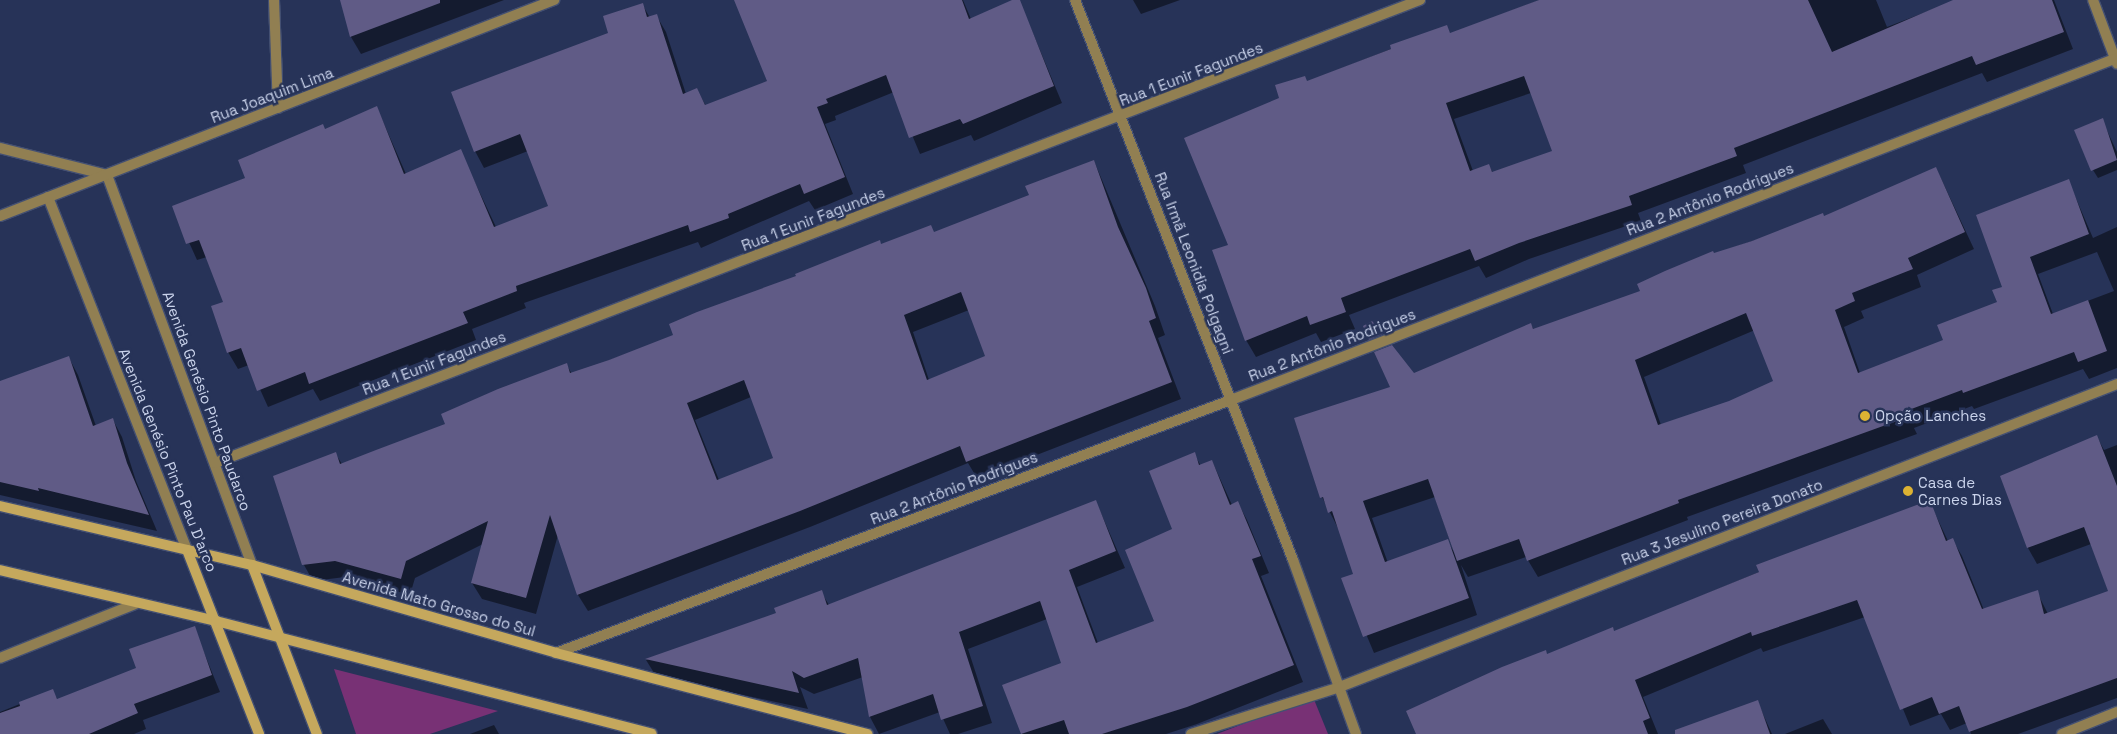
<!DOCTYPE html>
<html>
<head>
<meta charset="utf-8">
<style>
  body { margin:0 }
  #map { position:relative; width:2117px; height:734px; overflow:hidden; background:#273358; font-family:"Space Grotesk",sans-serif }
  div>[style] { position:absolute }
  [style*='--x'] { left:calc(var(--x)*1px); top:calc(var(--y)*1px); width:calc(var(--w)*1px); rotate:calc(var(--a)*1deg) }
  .green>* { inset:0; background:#783175 }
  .shadow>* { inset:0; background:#0007 }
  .building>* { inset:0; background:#605b86 }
  .roads { filter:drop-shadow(1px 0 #445072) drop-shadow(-1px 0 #445072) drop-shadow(0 1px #445072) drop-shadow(0 -1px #445072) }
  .street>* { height:10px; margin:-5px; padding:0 5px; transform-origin:5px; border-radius:5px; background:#917f52 }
  .secondary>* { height:10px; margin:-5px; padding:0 5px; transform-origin:5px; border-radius:5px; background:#c5a85d }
  .dots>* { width:14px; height:14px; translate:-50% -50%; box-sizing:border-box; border:2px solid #273358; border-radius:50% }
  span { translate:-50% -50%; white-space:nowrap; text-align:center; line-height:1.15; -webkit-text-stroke:5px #273358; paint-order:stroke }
  .street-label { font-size:15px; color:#cad3eb }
  .poi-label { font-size:15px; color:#cad3eb }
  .left { translate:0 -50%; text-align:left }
</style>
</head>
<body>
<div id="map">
  <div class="green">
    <div style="clip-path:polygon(334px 669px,498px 711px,430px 734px,356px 734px)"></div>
    <div style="clip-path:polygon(1313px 697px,1328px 734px,1217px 734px)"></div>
  </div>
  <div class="shadow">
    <div style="clip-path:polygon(341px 0,504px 0,361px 54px,351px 37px)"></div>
    <div style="clip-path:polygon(736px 0,963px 0,971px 19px,1019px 0,1062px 103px,974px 141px,971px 135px,920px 154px,894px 92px,835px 116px,836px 120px,825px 124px,853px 194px,815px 210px,809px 201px,701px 248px,698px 242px,524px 303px,526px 308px,472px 329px,476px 340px,320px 401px,313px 389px,268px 407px,249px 365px,238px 369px,228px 352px,224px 303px,207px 257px,197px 260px,173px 207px,246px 178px,325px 130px,377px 108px,406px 174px,460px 151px,496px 227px,550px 206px,528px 151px,484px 168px,475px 151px,642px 4px,650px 18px,656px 15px,666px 32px,686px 94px,697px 90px,706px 106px,769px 81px)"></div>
    <div style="clip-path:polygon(1133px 0,1180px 0,1141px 14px)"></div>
    <div style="clip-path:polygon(evenodd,1540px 0,1876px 0,1887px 27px,1957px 0,2054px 0,2073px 49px,1987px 82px,1982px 73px,1743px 165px,1746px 173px,1638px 213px,1641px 221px,1529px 259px,1486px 278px,1479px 266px,1349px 315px,1355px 329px,1321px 342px,1316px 333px,1256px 357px,1246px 340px,1229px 246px,1281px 99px,1307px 82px,1447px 27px,1450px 34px,1540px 0,1531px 93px,1553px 152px,1493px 173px,1488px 165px,1473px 171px,1454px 119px,1531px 93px)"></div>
    <div style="clip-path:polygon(2102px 120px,2117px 152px,2117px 170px,2098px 178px,2093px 170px)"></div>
    <div style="clip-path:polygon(evenodd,1094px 161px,1155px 306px,1165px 335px,1158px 338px,1181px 399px,977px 478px,968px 463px,810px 527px,588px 611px,578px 595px,558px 535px,536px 614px,482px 599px,472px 583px,483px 544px,415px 578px,410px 595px,345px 577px,313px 581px,304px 565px,335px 453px,342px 464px,446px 425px,566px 364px,572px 374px,675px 336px,881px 245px,934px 234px,1030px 196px,1094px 161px,969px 310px,987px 356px,929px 380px,913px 332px,969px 310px,1094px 161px,751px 397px,774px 458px,719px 480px,695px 420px,751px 397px)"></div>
    <div style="clip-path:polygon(evenodd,1936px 168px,1974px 249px,1917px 275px,1921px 287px,1861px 311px,1864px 318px,1844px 327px,1860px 373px,1944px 341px,1998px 303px,2068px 180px,2093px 238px,2117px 227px,2117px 368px,2089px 379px,2083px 369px,1974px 409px,1972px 406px,1914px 428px,1917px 434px,1687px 517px,1688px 520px,1538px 577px,1526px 557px,1468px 577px,1461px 565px,1477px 615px,1374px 653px,1343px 579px,1354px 575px,1339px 530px,1322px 497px,1391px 387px,1531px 325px,1534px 330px,1642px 292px,1714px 254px,1824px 217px,1936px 168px,2097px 252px,2114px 291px,2053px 314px,2038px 274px,2097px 252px,1936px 168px,1755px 330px,1775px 381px,1729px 402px,1661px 425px,1644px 377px,1755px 330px,1936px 168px,1435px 497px,1454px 552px,1447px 541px,1388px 563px,1372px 518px,1435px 497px)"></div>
    <div style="clip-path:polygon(69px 358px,78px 375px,96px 426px,113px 420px,122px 437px,136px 481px,157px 531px,0 495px,0 382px)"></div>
    <div style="clip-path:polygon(2097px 437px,2104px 450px,2117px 445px,2117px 698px,2018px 734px,1971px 734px,1967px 723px,1950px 730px,1941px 714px,1910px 726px,1865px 617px,1763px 652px,1761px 648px,1643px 697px,1658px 734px,1418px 734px,1547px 655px,1615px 632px,1929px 501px,1948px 541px,1952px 539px,1962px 556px,1984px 610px,2037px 592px,2048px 614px,2109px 592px,2091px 544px,2037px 564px,2028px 548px,2002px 477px)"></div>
    <div style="clip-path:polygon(1194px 454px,1201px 466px,1212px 461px,1232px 505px,1238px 503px,1247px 520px,1269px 573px,1261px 576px,1303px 682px,1197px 724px,1166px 734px,1022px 734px,1004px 685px,1063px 663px,1047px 619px,968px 649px,992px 723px,958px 734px,950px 734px,940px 712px,879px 734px,870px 717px,863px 677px,814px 694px,800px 687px,808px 709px,656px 676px,646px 660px,777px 614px,821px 592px,829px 605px,1096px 502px,1125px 568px,1077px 587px,1098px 643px,1156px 622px,1173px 530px)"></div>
    <div style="clip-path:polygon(194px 628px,220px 692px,143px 720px,146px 729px,134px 734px,0 734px,0 712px,52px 691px,58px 700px,137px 669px)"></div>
    <div style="clip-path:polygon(1757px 701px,1772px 734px,1722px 734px)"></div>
    <div style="clip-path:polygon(1823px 719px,1832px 734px,1785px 734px)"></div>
    <div style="clip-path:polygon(494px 725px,499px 734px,470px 734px)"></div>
  </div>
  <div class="building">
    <div style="clip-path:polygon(340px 0,440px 0,440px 3px,350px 37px)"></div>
    <div style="clip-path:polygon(734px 0,962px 0,969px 19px,1012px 0,1020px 0,1054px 86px,963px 124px,960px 119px,909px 138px,886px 75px,826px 99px,828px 103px,817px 107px,845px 177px,804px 194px,800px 184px,728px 214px,729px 218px,690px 232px,688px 225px,516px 286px,517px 291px,463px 312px,468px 323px,309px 384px,305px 372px,257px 391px,241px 348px,227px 353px,211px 306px,223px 302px,199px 240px,186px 244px,172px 206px,245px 178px,238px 160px,323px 124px,325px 129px,377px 106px,404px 174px,461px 149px,494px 227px,548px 206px,520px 134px,474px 152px,451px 92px,608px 33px,603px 16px,643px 3px,647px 17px,657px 14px,683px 94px,697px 88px,705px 105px,767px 81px)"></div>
    <div style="clip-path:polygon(evenodd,1539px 0,1808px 0,1832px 52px,1953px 0,2052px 0,2064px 32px,1976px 65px,1972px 56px,1734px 148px,1737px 156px,1629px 196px,1632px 205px,1519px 243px,1475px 261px,1470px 249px,1341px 298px,1346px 312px,1310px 325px,1307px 316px,1245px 341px,1212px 250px,1228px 245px,1184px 138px,1279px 98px,1275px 85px,1305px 76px,1307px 81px,1391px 49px,1390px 45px,1447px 25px,1450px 33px,1539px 0,1524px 76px,1552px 151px,1492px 172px,1489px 164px,1470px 171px,1446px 103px,1524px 76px)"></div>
    <div style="clip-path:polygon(2103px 118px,2117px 160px,2091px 171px,2074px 130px)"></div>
    <div style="clip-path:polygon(evenodd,1094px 160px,1118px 227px,1146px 288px,1156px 318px,1149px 321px,1172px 382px,966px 462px,960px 446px,800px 511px,577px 595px,550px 515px,526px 598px,471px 583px,488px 521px,406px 561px,401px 579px,335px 561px,302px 565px,273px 476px,336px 452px,340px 464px,376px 450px,445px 424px,441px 414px,498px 389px,567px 363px,570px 373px,609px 360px,673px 335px,669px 324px,697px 312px,796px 276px,795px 274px,880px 240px,881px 244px,931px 225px,934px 232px,1029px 195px,1025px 186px,1094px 160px,961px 292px,985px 356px,927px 380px,904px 315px,961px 292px,1094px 160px,744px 380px,773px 458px,717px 480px,687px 403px,744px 380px)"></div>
    <div style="clip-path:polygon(evenodd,1936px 167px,1965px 232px,1908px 258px,1913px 269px,1852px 293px,1855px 301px,1835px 310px,1858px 373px,1943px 340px,1937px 325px,1997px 302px,1992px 290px,2002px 287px,1976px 215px,2069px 179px,2089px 234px,2030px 257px,2051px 314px,2088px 300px,2107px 351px,2078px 362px,2074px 352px,1963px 393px,1962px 390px,1906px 411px,1908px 417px,1678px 500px,1679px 503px,1527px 561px,1519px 539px,1457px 561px,1428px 479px,1363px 501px,1385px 562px,1448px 539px,1469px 598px,1363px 637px,1341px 578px,1353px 574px,1332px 511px,1328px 513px,1323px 497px,1320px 498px,1294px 418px,1390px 387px,1374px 352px,1392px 345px,1414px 373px,1531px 323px,1533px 329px,1640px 291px,1637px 284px,1665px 271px,1713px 251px,1714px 253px,1752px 241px,1823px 213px,1824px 216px,1936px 167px,1746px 313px,1773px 381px,1729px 401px,1658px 425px,1635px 360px,1746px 313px)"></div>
    <div style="clip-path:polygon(1372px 321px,1383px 334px,1369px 340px,1363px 326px)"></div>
    <div style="clip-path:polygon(69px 356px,93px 426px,113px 418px,127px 463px,149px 515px,38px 488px,39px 491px,0 482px,0 381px)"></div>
    <div style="clip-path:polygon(2097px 435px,2117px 486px,2117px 678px,1969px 732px,1959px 706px,1939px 714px,1932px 697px,1900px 710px,1857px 600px,1752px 636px,1751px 632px,1635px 680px,1650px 718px,1643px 721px,1648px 734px,1416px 734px,1406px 711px,1502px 667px,1546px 650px,1547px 654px,1613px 627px,1614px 631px,1759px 572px,1756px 565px,1930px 500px,1946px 541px,1953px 538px,1982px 609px,2038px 590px,2044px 614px,2108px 591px,2084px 527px,2027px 548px,2000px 476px)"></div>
    <div style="clip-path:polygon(1195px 452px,1199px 465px,1212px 460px,1230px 505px,1238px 501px,1261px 556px,1252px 559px,1294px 665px,1187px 707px,1102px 734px,1069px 734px,1064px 720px,1021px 734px,1002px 685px,1061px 663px,1040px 601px,959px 632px,983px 706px,941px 720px,933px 694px,869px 717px,858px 658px,804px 678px,792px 671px,799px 693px,645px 659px,776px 613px,774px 608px,822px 590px,827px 605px,1096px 500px,1116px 551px,1069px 570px,1096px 643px,1154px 621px,1125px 550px,1172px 529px,1149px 471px)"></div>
    <div style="clip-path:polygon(195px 626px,212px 675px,134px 704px,138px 713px,89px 734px,0 734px,0 713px,20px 706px,19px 702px,53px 689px,57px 699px,136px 668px,129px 649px)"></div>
    <div style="clip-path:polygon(1758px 700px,1770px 734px,1675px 734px,1675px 730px)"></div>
  </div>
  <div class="roads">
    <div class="street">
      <div style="--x:274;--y:0;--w:108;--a:87.9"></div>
      <div style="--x:1075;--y:0;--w:601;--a:68.73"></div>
      <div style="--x:1293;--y:560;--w:185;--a:70.1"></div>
      <div style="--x:2093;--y:0;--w:68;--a:69.4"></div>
      <div style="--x:0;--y:148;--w:110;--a:14.2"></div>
      <div style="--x:107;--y:175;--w:416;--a:69.6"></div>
      <div style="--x:48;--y:197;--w:379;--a:68.5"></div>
      <div style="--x:0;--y:216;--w:595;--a:-21.3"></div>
      <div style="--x:215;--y:463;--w:1291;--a:-21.02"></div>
      <div style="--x:556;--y:653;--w:721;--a:-20.55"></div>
      <div style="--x:1231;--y:400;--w:950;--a:-21.11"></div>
      <div style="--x:0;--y:658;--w:145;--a:-21.8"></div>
      <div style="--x:1191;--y:734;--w:153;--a:-17.5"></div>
      <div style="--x:1337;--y:688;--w:837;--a:-21.29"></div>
      <div style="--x:2062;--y:734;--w:59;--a:-21.8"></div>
    </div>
    <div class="secondary">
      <div style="--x:0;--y:506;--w:259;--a:13.2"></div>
      <div style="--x:252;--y:565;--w:316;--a:16.1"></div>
      <div style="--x:556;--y:653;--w:322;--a:14.6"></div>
      <div style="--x:187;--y:550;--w:198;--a:68.6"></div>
      <div style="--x:252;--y:565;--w:181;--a:69"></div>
      <div style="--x:0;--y:570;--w:222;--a:13.3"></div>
      <div style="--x:216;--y:621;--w:450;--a:14.5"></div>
    </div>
  </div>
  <div class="dots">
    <div style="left:1865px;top:416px;background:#dcb233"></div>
    <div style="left:1908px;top:491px;background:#dcb233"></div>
  </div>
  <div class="street-label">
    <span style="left:1191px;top:74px;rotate:-21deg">Rua 1 Eunir Fagundes</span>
    <span style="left:272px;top:95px;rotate:-21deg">Rua Joaquim Lima</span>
    <span style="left:1710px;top:199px;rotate:-21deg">Rua 2 Antônio Rodrigues</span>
    <span style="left:813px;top:219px;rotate:-21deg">Rua 1 Eunir Fagundes</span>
    <span style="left:1194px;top:263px;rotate:69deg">Rua Irmã Leonidia Polgagni</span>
    <span style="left:1332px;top:345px;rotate:-21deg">Rua 2 Antônio Rodrigues</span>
    <span style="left:434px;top:363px;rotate:-21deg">Rua 1 Eunir Fagundes</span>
    <span style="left:207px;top:401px;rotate:70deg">Avenida Genésio Pinto Paudarco</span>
    <span style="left:168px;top:460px;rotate:68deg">Avenida Genésio Pinto Pau D'arco</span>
    <span style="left:954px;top:488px;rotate:-21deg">Rua 2 Antônio Rodrigues</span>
    <span style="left:1722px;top:522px;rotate:-21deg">Rua 3 Jesulino Pereira Donato</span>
    <span style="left:439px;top:604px;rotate:16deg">Avenida Mato Grosso do Sul</span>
  </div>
  <div class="poi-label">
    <span class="left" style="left:1875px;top:416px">Opção Lanches</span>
    <span class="left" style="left:1918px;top:491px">Casa de<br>Carnes Dias</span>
  </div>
</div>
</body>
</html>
